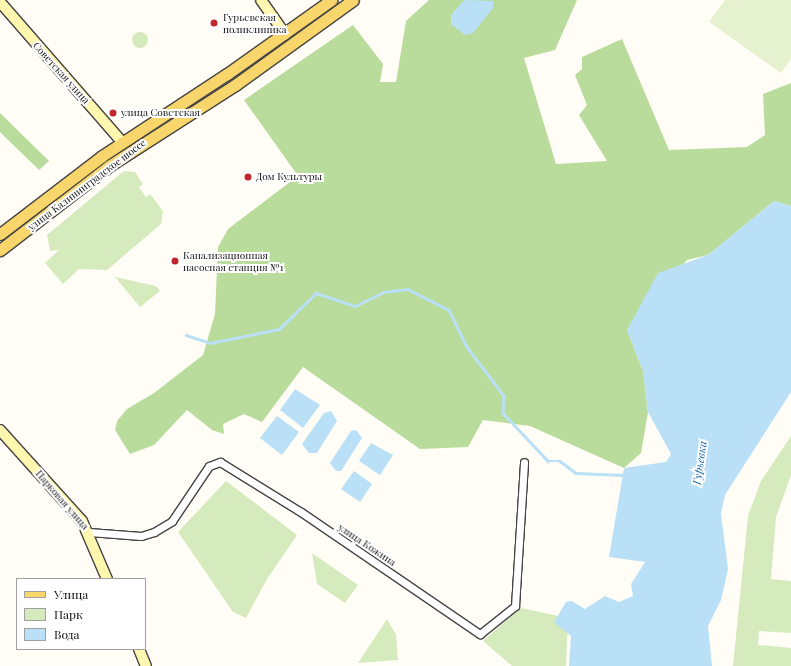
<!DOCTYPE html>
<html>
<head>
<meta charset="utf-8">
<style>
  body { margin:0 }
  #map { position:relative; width:791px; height:666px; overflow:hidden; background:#fffdf5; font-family:"Playfair Display",serif }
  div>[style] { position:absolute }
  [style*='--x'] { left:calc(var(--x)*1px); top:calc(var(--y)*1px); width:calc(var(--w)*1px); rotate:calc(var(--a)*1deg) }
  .green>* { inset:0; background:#d5ebbd }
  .round { border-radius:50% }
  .forest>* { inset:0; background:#b9dc9c }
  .pitch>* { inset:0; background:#e6f2cf }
  .water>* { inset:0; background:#b9e0f7 }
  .stream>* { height:2.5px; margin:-1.25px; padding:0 1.25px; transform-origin:1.25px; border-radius:1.25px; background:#b9e0f7 }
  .roads { filter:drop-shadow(1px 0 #444) drop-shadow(-1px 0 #444) drop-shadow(0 1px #444) drop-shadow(0 -1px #444) }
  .street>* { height:7px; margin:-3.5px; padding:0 3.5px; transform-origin:3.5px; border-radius:3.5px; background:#fff }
  .secondary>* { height:10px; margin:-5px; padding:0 5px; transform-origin:5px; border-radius:5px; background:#fff6b0 }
  .primary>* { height:11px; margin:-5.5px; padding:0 5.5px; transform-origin:5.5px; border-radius:5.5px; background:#f9d66b }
  .dots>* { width:11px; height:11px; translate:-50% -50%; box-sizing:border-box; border:2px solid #fff; border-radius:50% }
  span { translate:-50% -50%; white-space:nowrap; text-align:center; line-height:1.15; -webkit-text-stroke:4px #fff; paint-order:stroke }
  .poi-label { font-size:10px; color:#111 }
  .left { translate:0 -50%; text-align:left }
  .street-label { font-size:10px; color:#111 }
  .water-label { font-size:11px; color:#1768a6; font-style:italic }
  .legend { position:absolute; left:16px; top:578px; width:130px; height:72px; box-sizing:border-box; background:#fff; border:1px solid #a0a0a0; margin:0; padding:5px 7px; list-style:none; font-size:12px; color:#111 }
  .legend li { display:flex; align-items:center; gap:8px; height:20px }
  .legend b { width:20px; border:1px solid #a0a0a0 }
</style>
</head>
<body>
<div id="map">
  <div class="green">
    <div class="round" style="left:132px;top:32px;width:16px;height:16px"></div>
    <div style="clip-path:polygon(124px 171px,135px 172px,143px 184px,139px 187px,146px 197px,150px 194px,163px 211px,161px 224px,107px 270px,79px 269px,63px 284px,45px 263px,59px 250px,50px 251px,47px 235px)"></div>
    <div style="clip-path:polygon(115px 277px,156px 286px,160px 291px,140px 307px)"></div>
    <div style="clip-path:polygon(791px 436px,791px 475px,776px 517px,771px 579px,791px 581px,791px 633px,759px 631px,758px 645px,791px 648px,791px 666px,733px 666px,748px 516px,761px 481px)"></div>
    <div style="clip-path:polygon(226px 481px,297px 535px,267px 579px,246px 618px,233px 612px,178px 532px)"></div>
    <div style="clip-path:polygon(312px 553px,358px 585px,345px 603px,317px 584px)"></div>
    <div style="clip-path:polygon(521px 608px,568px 618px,566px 666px,512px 666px,483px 641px)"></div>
    <div style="clip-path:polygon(387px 619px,396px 635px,398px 660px,358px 663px)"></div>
  </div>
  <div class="forest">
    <div style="clip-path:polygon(429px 0,577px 0,555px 50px,524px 58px,556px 164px,607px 161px,579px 115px,587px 105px,575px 75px,582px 69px,582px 57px,622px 39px,669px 150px,747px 147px,765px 135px,763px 94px,791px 83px,791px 206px,774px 201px,708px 255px,687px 260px,627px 330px,643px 371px,648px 412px,641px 453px,624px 468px,530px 426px,483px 420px,468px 447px,420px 449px,303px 367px,262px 422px,244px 414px,223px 424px,224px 434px,212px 430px,187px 410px,154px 445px,130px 454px,115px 430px,117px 421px,127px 409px,154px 393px,203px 355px,215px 314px,218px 247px,228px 229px,298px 176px,244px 100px,353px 25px,383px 64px,380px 82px,396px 82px,406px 21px)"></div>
    <div style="clip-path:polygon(0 113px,49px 161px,39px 170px,0 132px)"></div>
  </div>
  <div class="pitch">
    <div style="clip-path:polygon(725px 0,791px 0,791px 59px,781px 73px,709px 22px)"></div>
  </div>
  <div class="water">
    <div style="clip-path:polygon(464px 0,493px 1px,493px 8px,473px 33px,465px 35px,451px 24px,451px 15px)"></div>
    <div style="clip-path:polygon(774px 201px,791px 206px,791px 392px,725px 495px,721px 514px,728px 569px,721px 600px,708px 626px,712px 666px,569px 666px,571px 636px,554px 622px,566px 602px,572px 601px,585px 609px,605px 596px,619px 602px,633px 596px,631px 584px,645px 562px,609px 557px,624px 468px,666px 462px,671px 454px,648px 412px,643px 371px,627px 330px,658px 273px,708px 255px)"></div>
    <div style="clip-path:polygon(295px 389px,320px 405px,303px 428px,280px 410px)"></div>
    <div style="clip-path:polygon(331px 411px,337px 421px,317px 453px,309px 453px,302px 444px,324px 413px)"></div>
    <div style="clip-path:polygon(277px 416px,299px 432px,282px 455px,260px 438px)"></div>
    <div style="clip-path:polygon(356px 430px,362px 438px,341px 471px,336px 471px,330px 463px,351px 431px)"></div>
    <div style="clip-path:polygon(371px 443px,393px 455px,380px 475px,359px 461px)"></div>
    <div style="clip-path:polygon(354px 471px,372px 484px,360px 502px,341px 489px)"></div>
  </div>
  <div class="stream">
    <div style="--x:186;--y:335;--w:25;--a:18"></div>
    <div style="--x:210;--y:343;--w:70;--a:-11.5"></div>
    <div style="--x:279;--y:329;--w:52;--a:-44.2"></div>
    <div style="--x:316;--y:293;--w:41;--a:18.4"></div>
    <div style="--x:355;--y:306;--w:32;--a:-26"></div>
    <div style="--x:384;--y:292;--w:24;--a:-7"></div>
    <div style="--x:408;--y:289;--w:46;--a:27.1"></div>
    <div style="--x:449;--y:310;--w:41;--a:64.1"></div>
    <div style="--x:467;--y:347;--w:61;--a:52.9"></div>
    <div style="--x:504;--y:396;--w:17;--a:93"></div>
    <div style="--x:503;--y:413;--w:66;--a:46.8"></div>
    <div style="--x:548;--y:461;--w:12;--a:0"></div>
    <div style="--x:560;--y:461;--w:20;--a:37"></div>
    <div style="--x:576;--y:473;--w:47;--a:2.4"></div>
  </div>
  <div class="roads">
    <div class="street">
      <div style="--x:89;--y:532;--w:52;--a:4.4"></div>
      <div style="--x:141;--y:536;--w:14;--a:-17"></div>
      <div style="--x:154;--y:532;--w:21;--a:-31"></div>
      <div style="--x:172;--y:521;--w:66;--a:-56.1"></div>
      <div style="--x:209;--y:466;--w:12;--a:-20"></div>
      <div style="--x:220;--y:462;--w:95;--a:31.7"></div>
      <div style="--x:301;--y:512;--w:217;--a:34.3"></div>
      <div style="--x:480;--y:634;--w:45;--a:-38.7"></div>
      <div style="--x:515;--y:606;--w:144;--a:-86.4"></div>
    </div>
    <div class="secondary">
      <div style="--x:261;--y:0;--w:42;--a:54.8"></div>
      <div style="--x:0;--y:2;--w:186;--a:48.9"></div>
      <div style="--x:0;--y:430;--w:122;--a:48"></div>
      <div style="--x:82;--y:521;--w:63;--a:66.7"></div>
      <div style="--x:139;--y:649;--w:18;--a:68"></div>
    </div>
    <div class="primary">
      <div style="--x:0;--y:234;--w:128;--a:-37.4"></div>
      <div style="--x:102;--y:156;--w:149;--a:-33.3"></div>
      <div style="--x:227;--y:74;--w:128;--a:-35.4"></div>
      <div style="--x:0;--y:250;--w:138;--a:-37.6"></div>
      <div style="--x:109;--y:166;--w:150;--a:-32.7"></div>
      <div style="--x:235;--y:85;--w:145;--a:-35.8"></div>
    </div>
  </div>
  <div class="dots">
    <div style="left:214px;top:23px;background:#c4262e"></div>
    <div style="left:113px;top:113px;background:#c4262e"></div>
    <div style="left:248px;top:177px;background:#c4262e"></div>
    <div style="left:175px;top:261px;background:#c4262e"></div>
  </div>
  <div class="poi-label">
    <span class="left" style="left:223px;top:23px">Гурьевская<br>поликлиника</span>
    <span class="left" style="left:121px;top:113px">улица Советская</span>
    <span class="left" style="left:256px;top:177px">Дом Культуры</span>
    <span class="left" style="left:183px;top:261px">Канализационная<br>насосная станция №1</span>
  </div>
  <div class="street-label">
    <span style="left:61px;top:73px;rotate:48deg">Советская улица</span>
    <span style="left:87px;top:185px;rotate:-37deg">улица Калининградское шоссе</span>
    <span style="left:62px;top:500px;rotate:49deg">Парковая улица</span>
    <span style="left:367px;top:545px;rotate:34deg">улица Кожина</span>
  </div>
  <div class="water-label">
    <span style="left:700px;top:463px;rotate:-82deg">Гурьевка</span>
  </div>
  <ul class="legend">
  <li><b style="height:5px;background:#f9d66b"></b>Улица</li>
  <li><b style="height:11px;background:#d5ebbd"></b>Парк</li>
  <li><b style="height:11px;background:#b9e0f7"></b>Вода</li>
  </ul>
</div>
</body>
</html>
